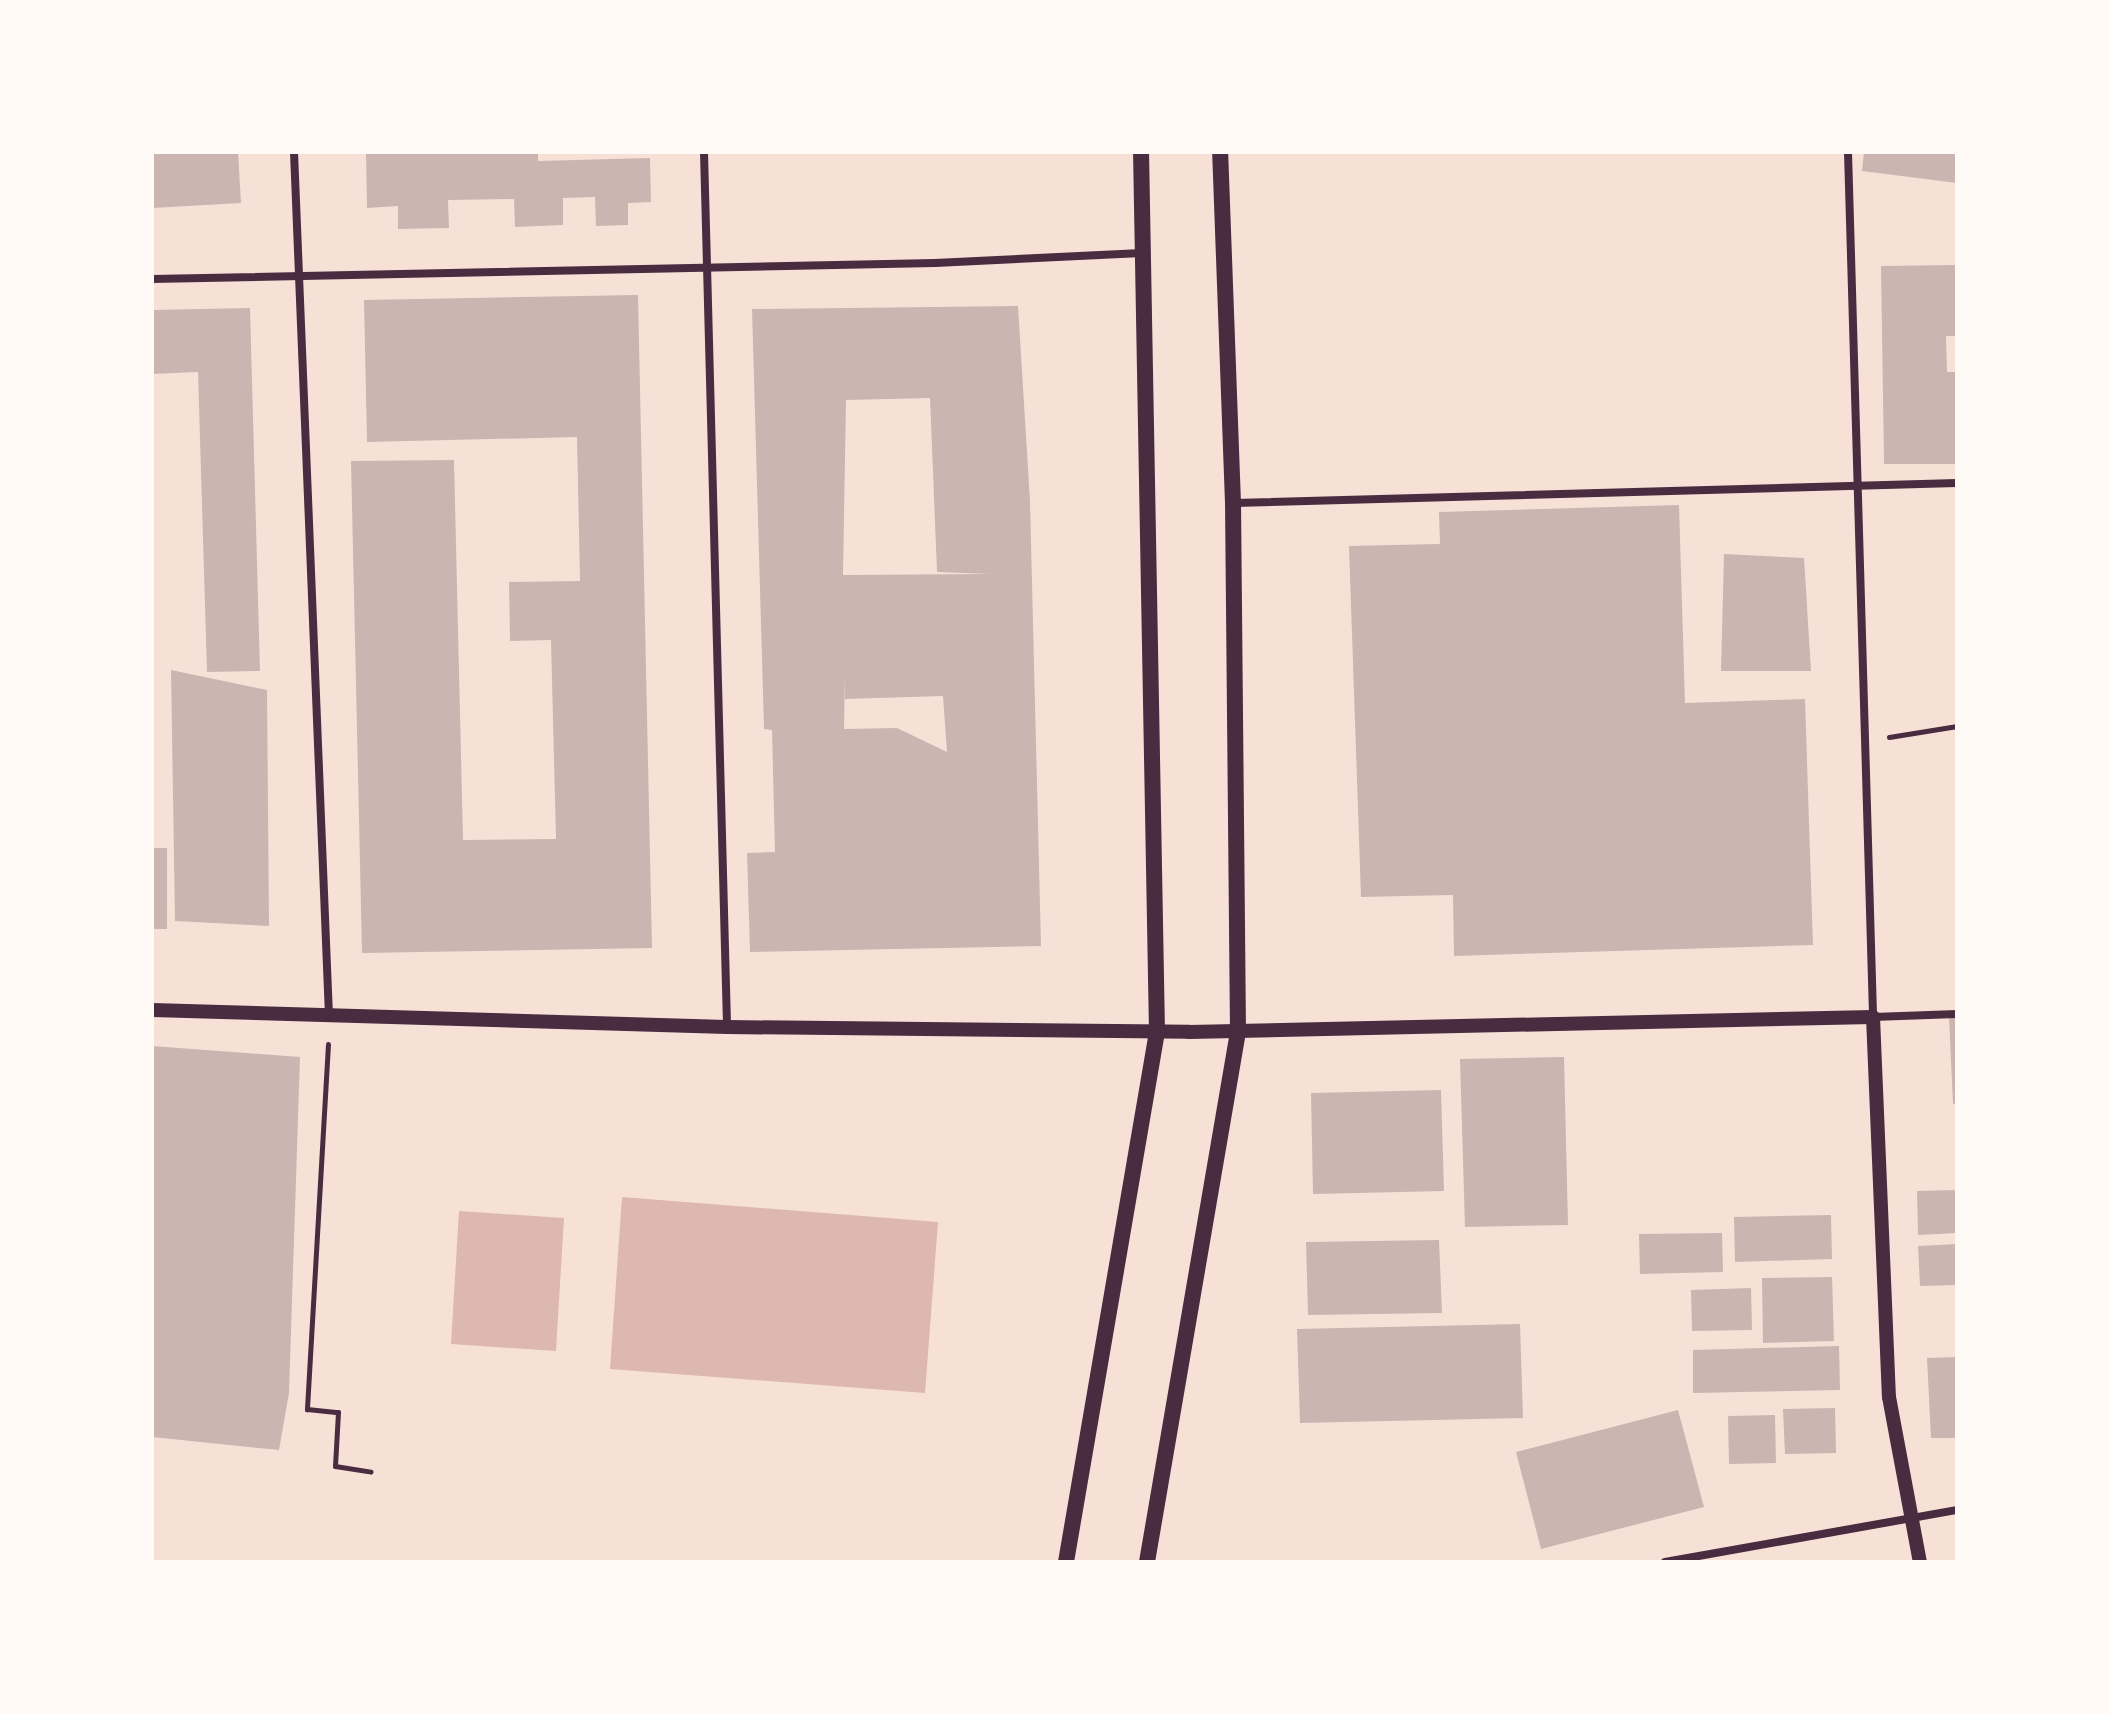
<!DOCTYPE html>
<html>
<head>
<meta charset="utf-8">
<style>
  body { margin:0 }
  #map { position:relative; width:2109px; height:1714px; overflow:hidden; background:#f7e1d7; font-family:"Crimson Pro",serif }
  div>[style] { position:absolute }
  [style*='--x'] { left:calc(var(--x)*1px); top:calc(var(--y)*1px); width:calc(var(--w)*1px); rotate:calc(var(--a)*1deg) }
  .water>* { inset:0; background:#dcb8b0 }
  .building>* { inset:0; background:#ccb4b1 }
  .path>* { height:5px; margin:-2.5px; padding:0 2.5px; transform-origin:2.5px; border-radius:2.5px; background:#4a2c40 }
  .minor>* { height:8px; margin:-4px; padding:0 4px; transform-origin:4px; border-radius:4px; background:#4a2c40 }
  .tertiary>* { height:14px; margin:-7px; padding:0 7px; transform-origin:7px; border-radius:7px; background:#4a2c40 }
  .secondary>* { height:16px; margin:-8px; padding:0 8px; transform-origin:8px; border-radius:8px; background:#4a2c40 }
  span { translate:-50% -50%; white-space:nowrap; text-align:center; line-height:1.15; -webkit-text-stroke:8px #fffaf5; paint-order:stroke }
  .frame { position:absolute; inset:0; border:154px solid #fffaf5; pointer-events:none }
</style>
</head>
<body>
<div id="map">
  <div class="water">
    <div style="clip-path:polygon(622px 1197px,938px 1222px,925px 1393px,610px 1369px)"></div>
    <div style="clip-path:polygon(459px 1211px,564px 1218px,556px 1351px,451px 1344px)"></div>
  </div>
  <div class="building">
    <div style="clip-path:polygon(152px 152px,238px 152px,241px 203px,152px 208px)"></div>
    <div style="clip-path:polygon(366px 152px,538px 152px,538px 161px,650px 158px,651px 202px,628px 203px,628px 225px,596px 226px,595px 197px,563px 198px,563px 225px,515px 227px,514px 199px,448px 200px,449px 228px,398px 229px,398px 206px,367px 208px)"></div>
    <div style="clip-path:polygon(1864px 152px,1957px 152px,1957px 183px,1862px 171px)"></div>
    <div style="clip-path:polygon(1957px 265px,1957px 336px,1946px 336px,1947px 372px,1957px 372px,1957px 464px,1884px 464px,1881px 266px)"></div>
    <div style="clip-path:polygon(638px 295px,652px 948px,362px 953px,351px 461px,454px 460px,463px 840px,556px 839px,551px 640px,510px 641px,509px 582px,580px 581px,577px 437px,367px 442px,364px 300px)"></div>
    <div style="clip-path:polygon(evenodd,1018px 306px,1030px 501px,1041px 946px,750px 952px,747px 853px,775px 852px,772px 730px,764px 729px,752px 309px,1018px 306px,930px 398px,937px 572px,991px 574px,843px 575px,846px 400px,930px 398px,1018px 306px,845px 673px,845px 699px,943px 696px,947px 752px,897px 728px,844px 729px,845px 673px)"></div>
    <div style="clip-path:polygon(250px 308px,260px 671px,207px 672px,198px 372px,152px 374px,152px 310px)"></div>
    <div style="clip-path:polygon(1679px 505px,1685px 703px,1805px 699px,1813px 945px,1454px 956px,1453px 895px,1361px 897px,1349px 546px,1440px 544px,1439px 512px)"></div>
    <div style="clip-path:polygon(1724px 554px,1804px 558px,1811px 671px,1721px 671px)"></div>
    <div style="clip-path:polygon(171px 670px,267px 690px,269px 926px,175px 921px)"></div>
    <div style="clip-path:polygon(152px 848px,167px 848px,167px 929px,152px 929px)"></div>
    <div style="clip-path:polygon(1957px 1016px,1957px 1104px,1953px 1104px,1949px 1017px)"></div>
    <div style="clip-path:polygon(152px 1046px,300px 1057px,289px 1393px,279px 1450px,152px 1437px)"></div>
    <div style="clip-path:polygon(1564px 1057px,1568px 1225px,1465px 1227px,1460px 1059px)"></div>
    <div style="clip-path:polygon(1441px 1090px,1444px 1191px,1313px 1194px,1311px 1093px)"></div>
    <div style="clip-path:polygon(1957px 1190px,1957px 1233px,1918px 1235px,1917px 1191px)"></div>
    <div style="clip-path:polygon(1831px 1215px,1832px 1259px,1735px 1262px,1734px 1217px)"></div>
    <div style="clip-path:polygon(1722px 1233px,1723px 1272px,1640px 1274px,1639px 1234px)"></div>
    <div style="clip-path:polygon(1439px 1240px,1442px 1313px,1308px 1315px,1306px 1242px)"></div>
    <div style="clip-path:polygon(1957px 1244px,1957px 1285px,1920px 1286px,1918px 1246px)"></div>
    <div style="clip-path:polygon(1832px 1277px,1834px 1341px,1763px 1343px,1762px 1278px)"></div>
    <div style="clip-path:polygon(1751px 1288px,1752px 1330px,1692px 1331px,1691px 1290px)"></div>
    <div style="clip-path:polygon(1520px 1324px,1523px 1418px,1300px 1423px,1297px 1329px)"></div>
    <div style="clip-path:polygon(1839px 1346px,1840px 1390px,1693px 1393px,1693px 1350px)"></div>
    <div style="clip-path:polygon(1957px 1357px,1957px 1438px,1931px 1438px,1927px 1358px)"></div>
    <div style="clip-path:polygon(1835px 1408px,1836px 1453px,1785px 1454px,1783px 1409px)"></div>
    <div style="clip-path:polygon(1678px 1410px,1704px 1507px,1541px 1549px,1516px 1452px)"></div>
    <div style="clip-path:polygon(1775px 1415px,1776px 1463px,1729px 1464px,1728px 1416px)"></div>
  </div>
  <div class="path">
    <div style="--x:1889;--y:737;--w:69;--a:-9.2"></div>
    <div style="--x:328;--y:1044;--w:366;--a:93.3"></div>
    <div style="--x:307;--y:1409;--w:31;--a:6"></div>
    <div style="--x:338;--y:1412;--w:54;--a:93.2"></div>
    <div style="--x:335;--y:1466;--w:36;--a:9"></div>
  </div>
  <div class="minor">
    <div style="--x:294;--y:152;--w:864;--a:87.68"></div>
    <div style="--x:704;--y:152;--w:875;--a:88.49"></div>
    <div style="--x:1848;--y:152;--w:865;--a:88.34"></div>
    <div style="--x:1873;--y:1017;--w:84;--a:-2"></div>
    <div style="--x:152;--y:279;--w:783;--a:-1.17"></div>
    <div style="--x:935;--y:263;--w:207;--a:-2.8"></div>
    <div style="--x:1234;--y:503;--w:723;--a:-1.58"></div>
    <div style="--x:1665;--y:1562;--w:297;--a:-10.1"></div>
  </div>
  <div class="tertiary">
    <div style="--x:152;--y:1010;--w:575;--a:1.69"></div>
    <div style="--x:727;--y:1027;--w:462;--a:0.6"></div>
    <div style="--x:1189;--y:1032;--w:684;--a:-1.26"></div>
    <div style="--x:1873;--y:1017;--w:380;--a:87.6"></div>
    <div style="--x:1889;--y:1397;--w:168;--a:79.4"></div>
  </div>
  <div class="secondary">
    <div style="--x:1066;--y:1562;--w:538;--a:-80.26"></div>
    <div style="--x:1157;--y:1032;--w:880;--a:-91.04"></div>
    <div style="--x:1147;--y:1562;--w:538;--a:-80.26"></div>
    <div style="--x:1238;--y:1032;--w:529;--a:-90.54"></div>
    <div style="--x:1233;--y:503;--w:351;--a:-92.1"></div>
  </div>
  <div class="frame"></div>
</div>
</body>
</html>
